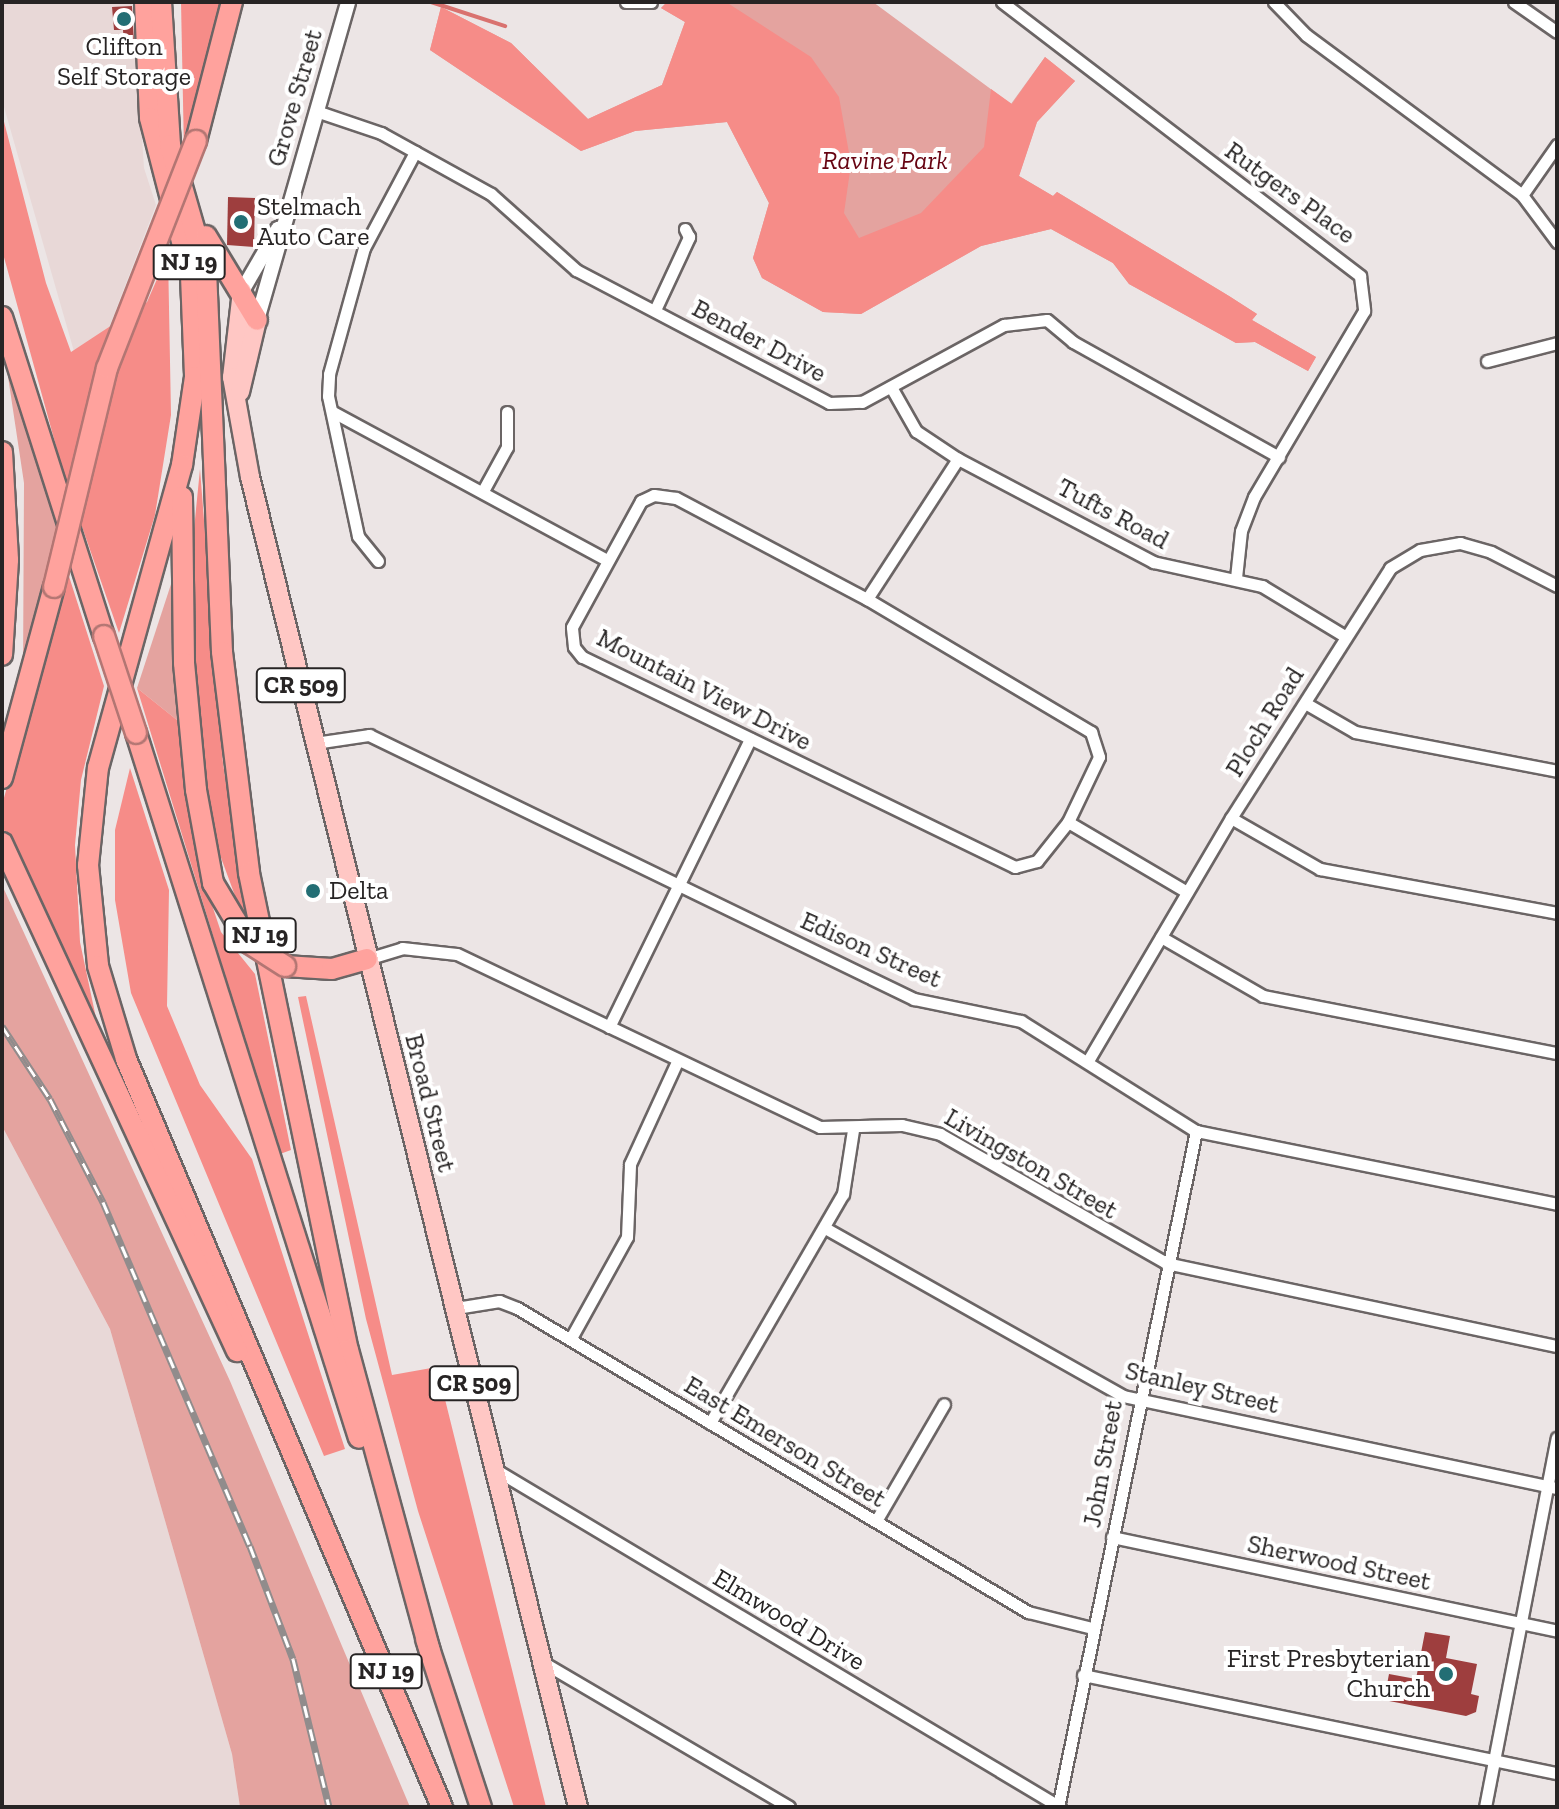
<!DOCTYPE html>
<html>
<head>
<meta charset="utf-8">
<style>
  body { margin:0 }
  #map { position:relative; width:1559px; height:1809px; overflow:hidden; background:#ece5e5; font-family:"Zilla Slab",serif }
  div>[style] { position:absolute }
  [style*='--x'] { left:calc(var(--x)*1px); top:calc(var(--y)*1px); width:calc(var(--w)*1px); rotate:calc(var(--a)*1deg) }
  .built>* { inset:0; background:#e8d8d7 }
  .green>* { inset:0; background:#e4a39f }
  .forest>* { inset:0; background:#f68c88 }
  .stream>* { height:4px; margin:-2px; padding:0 2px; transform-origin:2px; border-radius:2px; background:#d9726f }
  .building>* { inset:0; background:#9e3e3e }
  .roads { filter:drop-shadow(2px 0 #6b6565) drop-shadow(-2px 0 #6b6565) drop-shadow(0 2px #6b6565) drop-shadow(0 -2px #6b6565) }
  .minor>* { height:11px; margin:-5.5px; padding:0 5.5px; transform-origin:5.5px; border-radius:5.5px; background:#fff }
  .tertiary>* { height:14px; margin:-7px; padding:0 7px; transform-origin:7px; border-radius:7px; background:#fff }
  .primary>* { height:18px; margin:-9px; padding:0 9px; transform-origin:9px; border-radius:9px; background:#ffc7c4 }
  .motorway>* { height:20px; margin:-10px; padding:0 10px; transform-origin:10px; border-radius:10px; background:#ffa29d }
  .rail>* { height:7px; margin-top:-3.5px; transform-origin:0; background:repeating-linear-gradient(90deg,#fff 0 12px,#918c8c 0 24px); box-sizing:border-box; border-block:2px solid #918c8c }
  .bridges { filter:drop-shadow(2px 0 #b37673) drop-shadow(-2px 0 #b37673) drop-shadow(0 2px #b37673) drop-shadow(0 -2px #b37673) }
  .motorway-bridge>* { height:20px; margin:-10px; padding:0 10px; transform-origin:10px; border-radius:10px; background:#ffa29d }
  .dots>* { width:22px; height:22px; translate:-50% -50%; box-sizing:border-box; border:4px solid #fff; border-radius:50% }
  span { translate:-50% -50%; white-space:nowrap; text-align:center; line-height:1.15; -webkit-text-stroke:8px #fff; paint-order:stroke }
  .shield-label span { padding:2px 6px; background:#fff; border:2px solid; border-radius:6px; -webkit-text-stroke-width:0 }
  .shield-label { font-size:24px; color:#272424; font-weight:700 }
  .poi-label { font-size:26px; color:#272424 }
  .left { translate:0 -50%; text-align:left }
  .right { translate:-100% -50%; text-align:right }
  .street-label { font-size:26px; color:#272424 }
  .park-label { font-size:26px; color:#660311; font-style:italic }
  .frame { position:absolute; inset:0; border:4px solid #272424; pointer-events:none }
</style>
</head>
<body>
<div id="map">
  <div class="built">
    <div style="clip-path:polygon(2px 2px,133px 2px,144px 168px,156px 205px,85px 390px,2px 100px)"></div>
    <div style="clip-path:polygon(2px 1126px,110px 1329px,232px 1754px,240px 1807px,2px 1807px)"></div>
  </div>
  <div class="green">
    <div style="clip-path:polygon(667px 2px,873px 2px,1011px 104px,1045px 57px,1075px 81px,1037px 122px,1019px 176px,1053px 196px,1057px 192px,1229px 296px,1257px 314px,1252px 320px,1316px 357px,1308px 371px,1255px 342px,1236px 343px,1129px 284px,1113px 263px,1051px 229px,981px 246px,861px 314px,823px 312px,762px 278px,753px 258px,769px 203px,727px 122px,635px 131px,581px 151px,430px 50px,441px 7px,511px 43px,588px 119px,662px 85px,685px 22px,661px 8px)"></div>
    <div style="clip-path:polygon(7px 370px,59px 532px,23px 675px,24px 483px)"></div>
    <div style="clip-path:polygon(175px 572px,182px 724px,137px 688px)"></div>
    <div style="clip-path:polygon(2px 885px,230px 1381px,410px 1807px,240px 1807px,232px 1754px,110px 1329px,2px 1126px)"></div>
  </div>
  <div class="forest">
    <div style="clip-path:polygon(181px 2px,225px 2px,184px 151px)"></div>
    <div style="clip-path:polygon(667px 2px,726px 2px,811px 57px,839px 97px,851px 164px,844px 213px,859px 238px,921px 213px,984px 147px,991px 89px,1012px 104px,1045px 57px,1075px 81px,1037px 122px,1019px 176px,1053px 196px,1057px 192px,1229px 296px,1257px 314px,1252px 320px,1316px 357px,1308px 371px,1255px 342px,1236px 343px,1129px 284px,1113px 263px,1051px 229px,981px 246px,861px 314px,823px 312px,762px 278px,753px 258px,769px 203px,727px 122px,635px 131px,581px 151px,430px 50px,441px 7px,511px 43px,588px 119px,662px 85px,685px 22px,661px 8px)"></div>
    <div style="clip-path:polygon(2px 114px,46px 283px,71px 352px,147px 302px,168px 254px,171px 415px,155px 515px,119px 633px,64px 475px,2px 250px)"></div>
    <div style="clip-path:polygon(200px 469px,223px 763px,248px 931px,213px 836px,195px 698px,189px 580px)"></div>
    <div style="clip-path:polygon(67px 570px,104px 686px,81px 780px,75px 845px,80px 942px,100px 1037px,2px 826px,2px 805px)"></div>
    <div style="clip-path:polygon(137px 688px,182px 724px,205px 884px,221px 932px,255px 974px,291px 1150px,280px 1154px)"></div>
    <div style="clip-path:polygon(130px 768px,169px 890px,167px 1006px,200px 1085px,252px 1159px,345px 1449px,324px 1456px,131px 993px,115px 900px,115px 830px)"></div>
    <div style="clip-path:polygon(306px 996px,392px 1375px,437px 1367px,546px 1807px,514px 1807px,418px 1511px,366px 1319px,298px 997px)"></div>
  </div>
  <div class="stream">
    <div style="--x:431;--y:2;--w:78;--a:18"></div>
  </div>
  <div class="building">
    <div style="clip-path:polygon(132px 6px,134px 43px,124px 44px,123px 30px,114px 30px,112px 7px)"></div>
    <div style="clip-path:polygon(228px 197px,255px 198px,254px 247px,227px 245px)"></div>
    <div style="clip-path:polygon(1425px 1632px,1450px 1636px,1446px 1658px,1477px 1664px,1471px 1694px,1479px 1696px,1476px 1712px,1466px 1716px,1384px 1700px,1389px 1674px,1416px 1679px)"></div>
  </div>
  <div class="roads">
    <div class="minor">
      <div style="--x:626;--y:2;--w:25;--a:0"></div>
      <div style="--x:1002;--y:2;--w:451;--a:37.4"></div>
      <div style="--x:1360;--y:276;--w:35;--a:83"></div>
      <div style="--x:1364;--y:311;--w:216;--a:120.6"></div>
      <div style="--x:1254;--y:497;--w:36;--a:111"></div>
      <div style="--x:1241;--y:531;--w:47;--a:96.1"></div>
      <div style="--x:1274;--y:2;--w:46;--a:45.9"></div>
      <div style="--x:1306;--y:35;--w:269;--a:36.5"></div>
      <div style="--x:1522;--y:195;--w:59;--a:53.3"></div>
      <div style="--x:1514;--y:2;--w:52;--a:34.9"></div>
      <div style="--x:316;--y:111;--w:69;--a:18.7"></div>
      <div style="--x:381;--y:133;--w:126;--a:29"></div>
      <div style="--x:491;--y:194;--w:114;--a:41.8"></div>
      <div style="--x:576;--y:270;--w:286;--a:27.7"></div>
      <div style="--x:829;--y:403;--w:33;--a:-2"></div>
      <div style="--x:862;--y:402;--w:162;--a:-28.5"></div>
      <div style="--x:1004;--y:325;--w:43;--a:-6.6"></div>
      <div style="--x:1047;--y:320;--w:34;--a:40"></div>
      <div style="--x:1073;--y:342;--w:236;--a:29.2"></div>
      <div style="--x:1522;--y:195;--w:61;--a:-55"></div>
      <div style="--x:655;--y:310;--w:81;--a:-65"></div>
      <div style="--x:689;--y:237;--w:9;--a:-117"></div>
      <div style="--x:1487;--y:361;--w:72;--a:-14.4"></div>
      <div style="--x:891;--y:387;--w:51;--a:60.4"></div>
      <div style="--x:916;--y:431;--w:50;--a:33.7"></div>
      <div style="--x:958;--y:459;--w:221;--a:27.8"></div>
      <div style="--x:1153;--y:562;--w:112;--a:12.4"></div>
      <div style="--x:1262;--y:586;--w:95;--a:31.2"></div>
      <div style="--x:333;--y:412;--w:311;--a:28.4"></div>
      <div style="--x:484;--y:489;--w:48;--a:-61.3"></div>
      <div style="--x:507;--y:447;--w:35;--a:-90"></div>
      <div style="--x:654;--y:495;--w:22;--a:8"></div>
      <div style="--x:676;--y:498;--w:216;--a:27.9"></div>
      <div style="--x:867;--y:599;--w:261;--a:30.7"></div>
      <div style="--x:1091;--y:732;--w:26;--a:72"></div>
      <div style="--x:1099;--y:757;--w:72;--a:115.5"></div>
      <div style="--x:1068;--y:822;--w:50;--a:128.5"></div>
      <div style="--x:1037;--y:861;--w:23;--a:165"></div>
      <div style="--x:1015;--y:867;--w:481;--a:-154.1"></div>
      <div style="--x:582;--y:657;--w:13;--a:-129"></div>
      <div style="--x:574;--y:647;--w:20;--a:-96"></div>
      <div style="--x:572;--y:627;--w:144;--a:-61.3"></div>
      <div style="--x:641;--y:501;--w:14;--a:-25"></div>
      <div style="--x:378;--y:561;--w:32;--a:-129"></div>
      <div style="--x:358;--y:536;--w:143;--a:-102.1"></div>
      <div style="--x:328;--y:396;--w:22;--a:-87"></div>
      <div style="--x:329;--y:374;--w:131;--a:-74.5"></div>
      <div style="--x:364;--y:248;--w:109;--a:-62"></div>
      <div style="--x:867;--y:599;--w:167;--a:-57"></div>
      <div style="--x:1305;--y:703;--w:58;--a:30.1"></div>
      <div style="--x:1355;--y:732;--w:206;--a:10.9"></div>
      <div style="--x:315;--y:743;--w:55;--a:-8.4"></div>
      <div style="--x:369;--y:735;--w:606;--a:25.85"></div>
      <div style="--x:914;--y:999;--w:109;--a:11.6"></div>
      <div style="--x:1021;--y:1021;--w:207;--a:32.2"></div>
      <div style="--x:1196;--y:1131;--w:368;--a:11.4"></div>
      <div style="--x:1231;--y:818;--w:103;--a:29.8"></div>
      <div style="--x:1320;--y:869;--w:241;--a:10.5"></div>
      <div style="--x:1068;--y:822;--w:138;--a:30.5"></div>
      <div style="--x:1161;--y:937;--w:118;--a:30"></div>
      <div style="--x:1263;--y:996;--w:299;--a:11"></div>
      <div style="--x:367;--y:959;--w:37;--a:-17"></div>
      <div style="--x:402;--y:948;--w:55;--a:6.2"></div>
      <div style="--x:457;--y:954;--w:402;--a:25.5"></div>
      <div style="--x:820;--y:1127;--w:82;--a:-1.4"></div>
      <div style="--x:902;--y:1125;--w:39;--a:13"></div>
      <div style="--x:940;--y:1134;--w:260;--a:29.7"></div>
      <div style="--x:1166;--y:1263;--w:400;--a:12"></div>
      <div style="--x:609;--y:1027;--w:321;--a:-63.9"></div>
      <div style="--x:1089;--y:1059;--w:280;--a:-59.5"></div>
      <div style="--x:1231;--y:818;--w:296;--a:-57.5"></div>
      <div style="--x:1390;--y:568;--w:35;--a:-31"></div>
      <div style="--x:1420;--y:550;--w:41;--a:-9.9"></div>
      <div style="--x:1460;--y:543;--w:32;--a:16"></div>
      <div style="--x:1491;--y:552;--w:74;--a:27.3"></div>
      <div style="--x:825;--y:1228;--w:342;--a:29.4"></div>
      <div style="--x:1123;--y:1396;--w:444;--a:12"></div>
      <div style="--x:456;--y:1308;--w:44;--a:-9.2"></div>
      <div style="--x:499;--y:1301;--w:19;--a:21"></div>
      <div style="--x:517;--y:1308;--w:595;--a:30.75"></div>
      <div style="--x:1028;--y:1612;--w:66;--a:14"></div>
      <div style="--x:571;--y:1338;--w:115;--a:-61"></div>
      <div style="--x:627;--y:1237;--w:73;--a:-87.6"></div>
      <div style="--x:630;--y:1164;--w:110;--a:-65.3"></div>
      <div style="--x:710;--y:1423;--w:265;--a:-59.9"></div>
      <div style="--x:843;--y:1194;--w:65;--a:-81.1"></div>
      <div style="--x:496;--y:1470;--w:657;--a:30.86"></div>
      <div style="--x:876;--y:1521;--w:135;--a:-59.8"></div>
      <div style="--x:1112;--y:1537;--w:455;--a:11.9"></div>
      <div style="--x:544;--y:1663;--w:284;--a:30.4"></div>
      <div style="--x:1083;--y:1675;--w:484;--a:11.7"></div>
      <div style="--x:1058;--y:1807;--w:690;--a:-78.46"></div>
      <div style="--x:1485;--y:1807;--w:376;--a:-79"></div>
    </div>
    <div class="tertiary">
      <div style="--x:242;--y:291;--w:72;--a:-59.9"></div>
      <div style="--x:257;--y:320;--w:331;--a:-74"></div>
    </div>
    <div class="primary">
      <div style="--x:242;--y:291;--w:87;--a:96.6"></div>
      <div style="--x:232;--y:377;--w:102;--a:79.8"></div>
      <div style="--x:250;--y:477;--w:1370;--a:76.15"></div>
      <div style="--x:240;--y:392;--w:74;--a:-76.7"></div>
    </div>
    <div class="motorway">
      <div style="--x:145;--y:2;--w:116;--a:87.5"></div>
      <div style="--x:150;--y:118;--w:163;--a:75.5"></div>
      <div style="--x:191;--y:276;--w:101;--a:87.7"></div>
      <div style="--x:195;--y:377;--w:89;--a:98.4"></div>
      <div style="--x:182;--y:465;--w:313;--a:105.5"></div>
      <div style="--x:98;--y:767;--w:99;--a:95.8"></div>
      <div style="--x:88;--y:865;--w:101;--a:84.3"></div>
      <div style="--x:98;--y:966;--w:97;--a:73.2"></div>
      <div style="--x:126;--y:1059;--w:812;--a:67.1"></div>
      <div style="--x:161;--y:2;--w:143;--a:86.4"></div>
      <div style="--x:170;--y:145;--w:130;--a:73.9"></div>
      <div style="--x:206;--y:270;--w:382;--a:87.6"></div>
      <div style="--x:222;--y:652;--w:223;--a:83"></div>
      <div style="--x:249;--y:873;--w:487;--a:78.3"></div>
      <div style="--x:348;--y:1350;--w:312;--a:74.8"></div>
      <div style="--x:196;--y:141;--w:144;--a:-75.5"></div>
      <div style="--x:206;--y:236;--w:98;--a:58.7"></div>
      <div style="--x:2;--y:317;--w:335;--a:72.3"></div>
      <div style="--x:2;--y:452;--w:108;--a:86.8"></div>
      <div style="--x:8;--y:560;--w:95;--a:93.6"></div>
      <div style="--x:182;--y:497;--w:166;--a:89.3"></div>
      <div style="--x:184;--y:663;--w:128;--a:84.6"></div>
      <div style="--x:196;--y:790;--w:95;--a:79.6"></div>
      <div style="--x:213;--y:883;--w:70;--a:59"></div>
      <div style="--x:136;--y:733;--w:739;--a:72.45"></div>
      <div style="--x:2;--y:778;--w:198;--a:-74.8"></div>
      <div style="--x:2;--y:843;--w:560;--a:65.17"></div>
      <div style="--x:285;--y:966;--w:47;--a:3.7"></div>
      <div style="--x:332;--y:969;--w:36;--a:-16"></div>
      <div style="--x:426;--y:1639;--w:177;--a:71.9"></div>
    </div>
  </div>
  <div class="rail">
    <div style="--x:2;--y:1026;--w:87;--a:56.7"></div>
    <div style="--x:50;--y:1099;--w:116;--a:62.8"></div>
    <div style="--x:103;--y:1202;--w:374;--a:66.9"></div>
    <div style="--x:250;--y:1546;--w:121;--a:69.2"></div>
    <div style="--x:293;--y:1659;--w:152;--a:76.3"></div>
  </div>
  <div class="bridges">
    <div class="motorway-bridge">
      <div style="--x:54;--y:587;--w:225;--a:-76.4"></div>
      <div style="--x:107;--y:368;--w:244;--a:-68.6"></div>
      <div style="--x:104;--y:636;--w:102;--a:71.7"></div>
      <div style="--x:249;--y:943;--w:43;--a:32.6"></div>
    </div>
  </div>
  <div class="dots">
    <div style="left:124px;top:19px;background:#236e74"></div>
    <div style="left:241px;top:222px;background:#236e74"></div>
    <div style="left:313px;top:891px;background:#236e74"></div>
    <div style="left:1446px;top:1674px;background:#236e74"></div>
  </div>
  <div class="shield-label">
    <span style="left:189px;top:262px">NJ 19</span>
    <span style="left:301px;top:685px">CR 509</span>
    <span style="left:260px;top:935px">NJ 19</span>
    <span style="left:474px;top:1383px">CR 509</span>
    <span style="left:386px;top:1671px">NJ 19</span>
  </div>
  <div class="poi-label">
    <span style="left:124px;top:62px">Clifton<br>Self Storage</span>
    <span class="left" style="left:257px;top:222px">Stelmach<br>Auto Care</span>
    <span class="left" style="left:329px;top:891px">Delta</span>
    <span class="right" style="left:1430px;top:1674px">First Presbyterian<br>Church</span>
  </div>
  <div class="street-label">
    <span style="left:295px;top:98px;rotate:-74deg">Grove Street</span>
    <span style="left:1290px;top:193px;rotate:36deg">Rutgers Place</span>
    <span style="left:759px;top:341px;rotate:28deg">Bender Drive</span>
    <span style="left:1113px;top:514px;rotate:28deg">Tufts Road</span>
    <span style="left:704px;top:690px;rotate:27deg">Mountain View Drive</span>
    <span style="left:1265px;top:722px;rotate:-58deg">Ploch Road</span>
    <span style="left:871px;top:950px;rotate:24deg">Edison Street</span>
    <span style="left:430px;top:1103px;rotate:76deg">Broad Street</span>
    <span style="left:1031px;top:1164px;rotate:30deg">Livingston Street</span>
    <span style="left:1202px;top:1388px;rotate:13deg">Stanley Street</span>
    <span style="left:785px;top:1442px;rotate:31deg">East Emerson Street</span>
    <span style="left:1103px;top:1464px;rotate:-80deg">John Street</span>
    <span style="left:1339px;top:1563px;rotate:12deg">Sherwood Street</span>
    <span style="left:789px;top:1620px;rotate:31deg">Elmwood Drive</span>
  </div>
  <div class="park-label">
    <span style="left:885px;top:161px">Ravine Park</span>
  </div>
  <div class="frame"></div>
</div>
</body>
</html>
